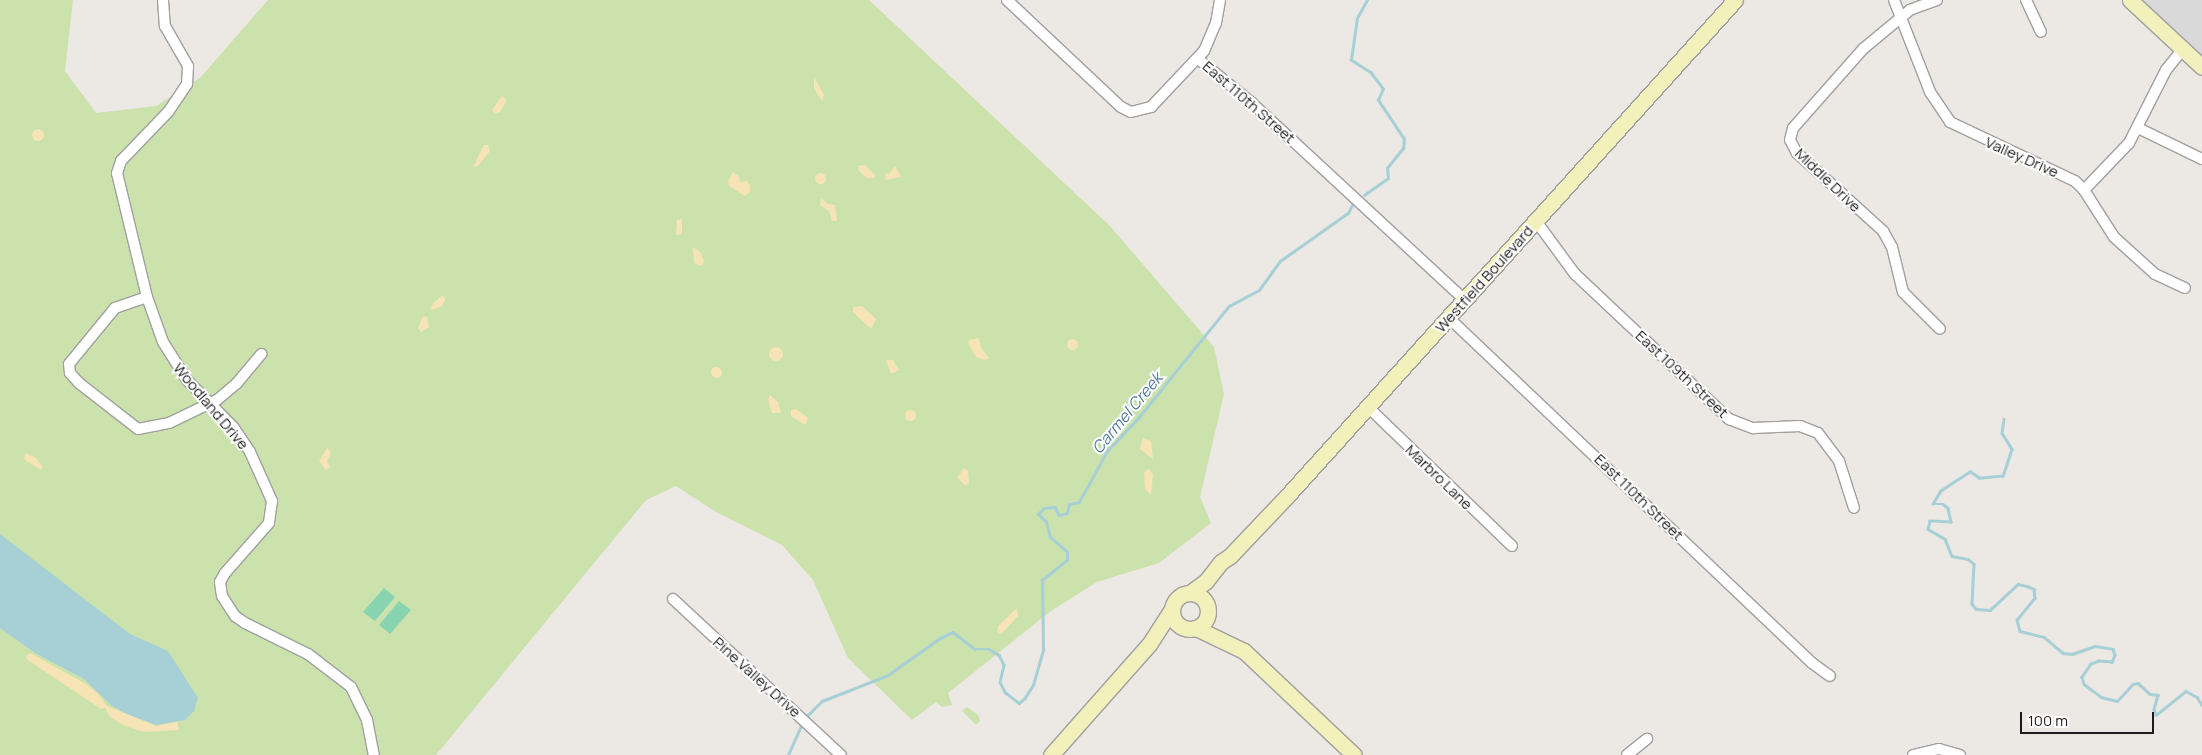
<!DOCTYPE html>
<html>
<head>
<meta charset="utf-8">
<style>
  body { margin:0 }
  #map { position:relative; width:2202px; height:755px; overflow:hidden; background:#ece8e3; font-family:Manrope,sans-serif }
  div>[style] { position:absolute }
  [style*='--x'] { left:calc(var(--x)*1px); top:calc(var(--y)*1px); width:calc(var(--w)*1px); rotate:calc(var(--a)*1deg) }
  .residential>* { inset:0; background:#dad9d9 }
  .grass>* { inset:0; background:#cce2ad }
  .sand>* { inset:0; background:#f7e4b6 }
  .round { border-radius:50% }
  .pitch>* { inset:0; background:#88d4b0 }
  .water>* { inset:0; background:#a7cfd6 }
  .stream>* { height:2.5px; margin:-1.25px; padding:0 1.25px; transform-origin:1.25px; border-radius:1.25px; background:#a7cfd6 }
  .roads { filter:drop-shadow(1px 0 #a0a0a0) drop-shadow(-1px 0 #a0a0a0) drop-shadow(0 1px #a0a0a0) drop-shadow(0 -1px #a0a0a0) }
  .street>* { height:10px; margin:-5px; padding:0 5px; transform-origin:5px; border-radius:5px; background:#fff }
  .secondary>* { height:15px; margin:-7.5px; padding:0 7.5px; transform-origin:7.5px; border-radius:7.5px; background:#f2f0bb }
  .secondary>.ring { margin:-7.5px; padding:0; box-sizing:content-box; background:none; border:15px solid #f2f0bb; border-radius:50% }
  span { translate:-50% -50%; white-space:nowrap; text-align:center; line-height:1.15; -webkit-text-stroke:4px #fff; paint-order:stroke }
  .street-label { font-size:15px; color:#1c1c1c }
  .water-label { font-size:16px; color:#507b9b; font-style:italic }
  .scale { position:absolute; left:2020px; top:712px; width:134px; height:22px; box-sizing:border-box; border:2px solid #1c1c1c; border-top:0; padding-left:6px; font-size:15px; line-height:18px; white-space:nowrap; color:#1c1c1c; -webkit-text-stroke:4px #fff; paint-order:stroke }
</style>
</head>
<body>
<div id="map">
  <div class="residential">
    <div style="clip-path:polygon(2144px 0,2202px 0,2202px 61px,2140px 4px)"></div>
  </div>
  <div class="grass">
    <div style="clip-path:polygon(0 0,73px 0,65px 71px,96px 113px,156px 106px,200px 78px,268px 0,869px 0,1110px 226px,1214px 347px,1224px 394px,1200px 497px,1211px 523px,1159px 563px,1097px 582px,1051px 611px,948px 693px,952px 705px,942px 707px,936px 702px,912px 720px,848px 658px,813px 580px,782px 545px,716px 512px,676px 486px,646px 500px,436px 755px,0 755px)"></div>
    <div style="clip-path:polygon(967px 707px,978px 715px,980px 721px,976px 725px,962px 711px)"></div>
  </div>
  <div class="sand">
    <div style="clip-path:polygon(814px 77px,824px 95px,822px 101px,814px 88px)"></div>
    <div style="clip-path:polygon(502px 96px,507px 100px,500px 112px,494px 114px,492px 110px)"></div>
    <div class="round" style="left:32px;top:129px;width:12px;height:12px"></div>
    <div style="clip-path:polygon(484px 145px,488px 145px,490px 151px,478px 166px,473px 167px)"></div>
    <div style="clip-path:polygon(865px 165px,875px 175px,875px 178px,867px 178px,859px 171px,858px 166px)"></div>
    <div style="clip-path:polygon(895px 166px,901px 177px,886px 180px,885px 173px,889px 174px)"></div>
    <div style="clip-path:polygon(733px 172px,739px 176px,740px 182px,747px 181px,750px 186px,750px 192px,745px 196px,729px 186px,728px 181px)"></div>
    <div class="round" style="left:814.5px;top:172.5px;width:11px;height:11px"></div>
    <div style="clip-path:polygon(821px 198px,828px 204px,835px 205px,837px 221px,832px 221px,829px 211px,820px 205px)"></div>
    <div style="clip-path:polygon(682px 219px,682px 234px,676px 235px,677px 220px)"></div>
    <div style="clip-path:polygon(693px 247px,700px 252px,704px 261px,701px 266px,694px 263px)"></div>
    <div style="clip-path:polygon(443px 295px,445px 300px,442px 306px,431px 310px,433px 303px)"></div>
    <div style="clip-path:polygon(862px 306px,876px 319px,871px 329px,853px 312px,853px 307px)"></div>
    <div style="clip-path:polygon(423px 316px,427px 317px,429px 327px,421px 332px,418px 328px)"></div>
    <div style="clip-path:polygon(979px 338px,981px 348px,989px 358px,985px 360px,976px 357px,968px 343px,969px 340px)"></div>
    <div class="round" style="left:1066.5px;top:338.5px;width:11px;height:11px"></div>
    <div class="round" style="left:769px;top:347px;width:14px;height:14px"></div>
    <div style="clip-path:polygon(886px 360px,893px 360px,899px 370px,891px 374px)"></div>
    <div class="round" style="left:710.5px;top:366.5px;width:11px;height:11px"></div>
    <div style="clip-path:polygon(770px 395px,778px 402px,781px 413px,772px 413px,768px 400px)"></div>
    <div style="clip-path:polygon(796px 409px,808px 418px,805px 425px,791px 416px,791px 410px)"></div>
    <div class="round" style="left:904.5px;top:409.5px;width:11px;height:11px"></div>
    <div style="clip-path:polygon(1143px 438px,1151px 441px,1153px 459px,1140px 449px)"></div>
    <div style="clip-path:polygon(327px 448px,331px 452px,327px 461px,330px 467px,326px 470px,319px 461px)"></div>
    <div style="clip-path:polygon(26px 453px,36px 458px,43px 467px,41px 470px,24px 459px)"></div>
    <div style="clip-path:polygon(964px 468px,968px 471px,969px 483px,966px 486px,957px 478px)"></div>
    <div style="clip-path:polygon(1149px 469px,1153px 474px,1151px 495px,1145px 489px,1144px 472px)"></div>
    <div style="clip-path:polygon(1017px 608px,1018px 616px,1003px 632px,997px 634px,998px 626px)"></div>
    <div style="clip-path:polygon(30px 653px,86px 684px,98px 694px,107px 706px,156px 726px,177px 722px,179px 730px,144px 732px,125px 726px,110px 717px,105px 708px,101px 709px,28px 660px,26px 656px)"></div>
  </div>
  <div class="pitch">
    <div style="clip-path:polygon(384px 588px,395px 597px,375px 621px,363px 612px)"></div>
    <div style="clip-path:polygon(399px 601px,411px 610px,390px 634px,379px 625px)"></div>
  </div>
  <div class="water">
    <div style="clip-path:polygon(0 534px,130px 634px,168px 651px,198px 698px,194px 711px,185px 720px,156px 725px,127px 714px,112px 706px,84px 679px,35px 653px,0 628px)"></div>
  </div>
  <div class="stream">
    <div style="--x:1364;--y:195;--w:29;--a:-35"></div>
    <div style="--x:1388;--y:178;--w:10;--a:-96"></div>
    <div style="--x:1387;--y:168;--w:26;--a:-51"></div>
    <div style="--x:1403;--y:148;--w:9;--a:-84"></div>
    <div style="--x:1404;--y:139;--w:47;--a:-123.7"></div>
    <div style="--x:1378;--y:100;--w:12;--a:-66"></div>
    <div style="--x:1383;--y:89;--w:20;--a:-127"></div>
    <div style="--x:1371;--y:73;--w:24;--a:-147"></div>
    <div style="--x:1351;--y:60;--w:42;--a:-81.9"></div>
    <div style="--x:1357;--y:18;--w:21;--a:-61"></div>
    <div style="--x:2004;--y:419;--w:14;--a:98"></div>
    <div style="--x:2002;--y:433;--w:19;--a:58"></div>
    <div style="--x:2012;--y:449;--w:28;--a:108"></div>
    <div style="--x:2003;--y:476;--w:24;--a:175"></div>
    <div style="--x:1979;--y:478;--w:11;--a:-146"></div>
    <div style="--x:1970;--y:472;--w:35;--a:147"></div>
    <div style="--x:1941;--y:491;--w:15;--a:122"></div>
    <div style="--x:1933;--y:504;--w:10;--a:0"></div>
    <div style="--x:1943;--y:504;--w:6;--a:39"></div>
    <div style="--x:1948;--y:508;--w:14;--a:78"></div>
    <div style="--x:1951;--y:522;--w:21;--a:-177"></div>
    <div style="--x:1930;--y:521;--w:8;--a:104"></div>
    <div style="--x:1928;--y:529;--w:20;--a:30"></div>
    <div style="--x:1945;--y:539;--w:18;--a:68"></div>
    <div style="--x:1952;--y:556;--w:16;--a:11"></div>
    <div style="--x:1968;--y:559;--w:8;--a:40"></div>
    <div style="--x:1974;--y:564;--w:40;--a:92.9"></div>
    <div style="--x:1972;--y:604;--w:6;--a:51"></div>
    <div style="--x:1976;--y:609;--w:14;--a:4"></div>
    <div style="--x:1990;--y:610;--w:38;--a:-43"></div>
    <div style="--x:2018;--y:584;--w:9;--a:13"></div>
    <div style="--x:2027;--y:586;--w:8;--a:23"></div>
    <div style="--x:2034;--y:589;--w:9;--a:84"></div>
    <div style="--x:2035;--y:598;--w:28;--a:129"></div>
    <div style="--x:2017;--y:620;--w:11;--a:75"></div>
    <div style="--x:2020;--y:631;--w:25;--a:14"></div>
    <div style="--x:2044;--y:637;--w:25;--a:40"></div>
    <div style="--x:2063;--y:653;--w:9;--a:6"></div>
    <div style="--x:2072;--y:654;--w:24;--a:-19"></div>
    <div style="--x:2095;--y:646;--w:18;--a:9"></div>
    <div style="--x:2113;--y:649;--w:6;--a:72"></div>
    <div style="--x:2115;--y:655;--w:8;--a:113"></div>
    <div style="--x:2112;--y:662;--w:13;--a:-176"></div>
    <div style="--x:2099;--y:661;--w:9;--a:159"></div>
    <div style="--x:2091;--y:664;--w:16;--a:125"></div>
    <div style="--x:2082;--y:677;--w:7;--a:74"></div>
    <div style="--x:2084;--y:684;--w:21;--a:37"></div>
    <div style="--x:2101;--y:697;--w:16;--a:14"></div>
    <div style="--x:2117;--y:701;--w:23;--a:-47"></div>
    <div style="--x:2133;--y:684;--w:5;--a:-11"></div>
    <div style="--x:2138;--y:683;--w:16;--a:43"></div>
    <div style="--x:2150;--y:694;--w:8;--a:7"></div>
    <div style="--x:2158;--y:695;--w:15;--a:106"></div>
    <div style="--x:2154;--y:709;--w:6;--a:72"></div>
    <div style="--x:2156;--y:715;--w:38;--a:-39"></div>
    <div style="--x:2186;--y:691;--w:13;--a:29"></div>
    <div style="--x:2197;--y:697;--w:9;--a:58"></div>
    <div style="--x:806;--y:717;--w:23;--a:-45"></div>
    <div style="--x:822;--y:701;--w:71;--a:-21.5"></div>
    <div style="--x:888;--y:675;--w:64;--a:-35.4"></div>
    <div style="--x:940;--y:638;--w:14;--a:-25"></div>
    <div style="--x:953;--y:632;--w:28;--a:38"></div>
    <div style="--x:975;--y:649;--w:14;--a:0"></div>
    <div style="--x:989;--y:649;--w:12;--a:31"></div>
    <div style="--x:999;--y:655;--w:11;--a:63"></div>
    <div style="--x:1004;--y:665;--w:17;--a:103"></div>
    <div style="--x:1000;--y:682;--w:11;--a:63"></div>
    <div style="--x:1005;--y:692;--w:18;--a:38"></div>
    <div style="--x:1019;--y:703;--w:6;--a:-39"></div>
    <div style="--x:1024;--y:699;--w:17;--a:-57"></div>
    <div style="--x:1033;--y:685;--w:37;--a:-74"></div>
    <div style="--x:1043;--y:649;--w:69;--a:-90.8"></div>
    <div style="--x:1042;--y:580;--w:32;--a:-39"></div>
    <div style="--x:1067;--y:560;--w:8;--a:-90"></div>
    <div style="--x:1067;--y:552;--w:23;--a:-139"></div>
    <div style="--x:1050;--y:537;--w:16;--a:-105"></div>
    <div style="--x:1046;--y:522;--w:11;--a:-135"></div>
    <div style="--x:1038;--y:514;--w:8;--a:-45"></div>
    <div style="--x:1044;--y:508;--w:11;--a:-5"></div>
    <div style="--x:1055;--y:507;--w:9;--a:63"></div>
    <div style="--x:1059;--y:515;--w:8;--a:-14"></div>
    <div style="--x:1067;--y:513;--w:9;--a:-77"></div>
    <div style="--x:1069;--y:504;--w:10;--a:-11"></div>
    <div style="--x:1079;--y:502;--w:58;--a:-61.2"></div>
    <div style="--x:1107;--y:451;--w:47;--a:-46.7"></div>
    <div style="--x:1139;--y:417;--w:143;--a:-51"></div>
    <div style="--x:1229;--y:306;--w:34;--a:-28"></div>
    <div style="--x:1259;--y:290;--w:36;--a:-54"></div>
    <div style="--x:1280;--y:261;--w:83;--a:-35.2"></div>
    <div style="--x:1348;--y:213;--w:9;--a:-63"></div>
    <div style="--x:788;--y:755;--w:36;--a:-66"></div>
  </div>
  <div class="roads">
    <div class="street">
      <div style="--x:163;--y:0;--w:26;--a:86"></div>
      <div style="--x:165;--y:26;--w:46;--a:60.1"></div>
      <div style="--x:188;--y:66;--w:18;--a:93"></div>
      <div style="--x:187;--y:84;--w:34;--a:124"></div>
      <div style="--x:168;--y:112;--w:68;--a:133.8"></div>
      <div style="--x:121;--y:161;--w:13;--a:108"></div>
      <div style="--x:117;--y:173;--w:128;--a:76.4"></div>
      <div style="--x:147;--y:297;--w:48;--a:70.4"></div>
      <div style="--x:163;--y:342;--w:45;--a:57.7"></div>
      <div style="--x:187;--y:380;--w:67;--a:45.6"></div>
      <div style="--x:234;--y:428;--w:29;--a:56"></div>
      <div style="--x:250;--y:452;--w:54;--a:65.8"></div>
      <div style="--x:272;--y:501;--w:22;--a:98"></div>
      <div style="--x:269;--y:523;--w:67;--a:131.3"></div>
      <div style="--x:225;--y:573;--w:10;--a:119"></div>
      <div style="--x:220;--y:582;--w:14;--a:82"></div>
      <div style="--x:222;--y:596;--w:24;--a:57"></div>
      <div style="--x:235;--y:616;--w:12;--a:35"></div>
      <div style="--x:245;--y:623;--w:70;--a:26.2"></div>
      <div style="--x:308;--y:654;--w:54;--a:37.5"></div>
      <div style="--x:351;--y:687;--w:37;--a:64"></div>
      <div style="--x:367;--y:720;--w:36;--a:79"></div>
      <div style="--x:1007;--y:0;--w:156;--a:43.2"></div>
      <div style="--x:1121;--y:107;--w:11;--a:27"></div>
      <div style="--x:1131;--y:112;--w:21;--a:-14"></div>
      <div style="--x:1151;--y:107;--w:77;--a:-46.6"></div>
      <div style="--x:1204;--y:51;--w:30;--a:-67"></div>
      <div style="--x:1216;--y:23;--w:23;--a:-80"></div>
      <div style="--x:1894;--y:0;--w:99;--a:68.6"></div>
      <div style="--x:1930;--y:92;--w:36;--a:56"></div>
      <div style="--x:1950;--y:122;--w:138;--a:25.3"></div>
      <div style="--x:2075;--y:181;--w:13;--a:45"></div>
      <div style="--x:2084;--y:190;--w:56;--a:57.4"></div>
      <div style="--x:2114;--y:237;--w:55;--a:42.1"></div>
      <div style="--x:2155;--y:274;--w:33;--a:25"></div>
      <div style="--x:1937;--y:0;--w:29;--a:160"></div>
      <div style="--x:1910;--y:10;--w:61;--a:140.3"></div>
      <div style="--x:1863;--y:49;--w:106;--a:131.5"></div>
      <div style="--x:1793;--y:128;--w:12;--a:104"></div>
      <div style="--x:1790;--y:140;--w:15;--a:62"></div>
      <div style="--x:1797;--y:153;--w:116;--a:42.2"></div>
      <div style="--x:1883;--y:231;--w:18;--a:61"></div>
      <div style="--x:1892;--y:247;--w:46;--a:76.3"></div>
      <div style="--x:1903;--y:292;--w:52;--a:45"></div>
      <div style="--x:2026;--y:0;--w:35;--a:65"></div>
      <div style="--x:1198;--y:59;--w:70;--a:39.2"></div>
      <div style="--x:1252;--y:103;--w:290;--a:42.8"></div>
      <div style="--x:2138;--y:128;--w:71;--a:25.8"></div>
      <div style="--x:2084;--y:190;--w:65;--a:-46.2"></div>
      <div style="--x:2129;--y:143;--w:82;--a:-63.1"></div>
      <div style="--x:2166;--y:70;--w:27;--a:-51"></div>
      <div style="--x:1536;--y:221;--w:66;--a:53.7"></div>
      <div style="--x:1575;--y:274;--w:212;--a:43.3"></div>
      <div style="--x:1729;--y:419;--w:26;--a:21"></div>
      <div style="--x:1753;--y:428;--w:47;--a:-2.4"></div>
      <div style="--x:1800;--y:426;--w:19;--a:21"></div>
      <div style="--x:1818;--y:433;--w:35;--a:53"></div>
      <div style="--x:1839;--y:461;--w:49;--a:72.3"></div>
      <div style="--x:147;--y:297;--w:34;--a:161"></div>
      <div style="--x:115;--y:308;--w:72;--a:129.4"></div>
      <div style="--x:69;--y:364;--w:9;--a:84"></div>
      <div style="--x:70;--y:373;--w:13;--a:48"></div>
      <div style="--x:79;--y:383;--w:75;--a:37.9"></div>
      <div style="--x:138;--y:429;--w:32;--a:-11"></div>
      <div style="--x:169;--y:423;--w:53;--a:-25.6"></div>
      <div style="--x:217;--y:400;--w:26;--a:-40"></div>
      <div style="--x:237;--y:383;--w:38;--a:-50"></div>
      <div style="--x:1449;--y:318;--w:501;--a:43.54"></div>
      <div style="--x:1812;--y:663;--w:22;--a:36"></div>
      <div style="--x:1368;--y:407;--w:200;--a:44"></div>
      <div style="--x:673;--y:599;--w:229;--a:42.9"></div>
      <div style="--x:1627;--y:755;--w:26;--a:-39"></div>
      <div style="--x:1913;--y:755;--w:27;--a:-13"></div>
      <div style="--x:1939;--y:749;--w:22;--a:16"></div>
    </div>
    <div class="secondary">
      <div style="--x:2130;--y:0;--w:98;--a:42.9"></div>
      <div style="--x:1191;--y:592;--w:19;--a:-36"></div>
      <div style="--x:1206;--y:581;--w:24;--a:-52"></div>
      <div style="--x:1221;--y:562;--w:11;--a:-34"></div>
      <div style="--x:1230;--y:556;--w:83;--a:-46.5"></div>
      <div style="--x:1287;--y:496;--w:668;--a:-47.91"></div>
      <div class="ring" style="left:1172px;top:593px;width:21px;height:21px"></div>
      <div style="--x:1196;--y:628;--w:53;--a:25.6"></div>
      <div style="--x:1244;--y:651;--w:151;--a:43.4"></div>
      <div style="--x:1051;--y:755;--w:149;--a:-48.5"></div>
      <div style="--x:1150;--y:643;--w:40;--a:-57.1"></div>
    </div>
  </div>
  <div class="street-label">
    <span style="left:1249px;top:102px;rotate:41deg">East 110th Street</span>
    <span style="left:2022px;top:157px;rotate:24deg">Valley Drive</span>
    <span style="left:1828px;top:180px;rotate:44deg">Middle Drive</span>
    <span style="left:1484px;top:279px;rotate:-48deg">Westfield Boulevard</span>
    <span style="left:1682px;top:374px;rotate:43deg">East 109th Street</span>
    <span style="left:211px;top:406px;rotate:50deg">Woodland Drive</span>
    <span style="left:1439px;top:477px;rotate:44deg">Marbro Lane</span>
    <span style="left:1639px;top:497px;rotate:44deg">East 110th Street</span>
    <span style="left:757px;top:677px;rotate:42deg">Pine Valley Drive</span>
  </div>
  <div class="water-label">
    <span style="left:1127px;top:413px;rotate:-50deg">Carmel Creek</span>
  </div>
  <div class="scale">100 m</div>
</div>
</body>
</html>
